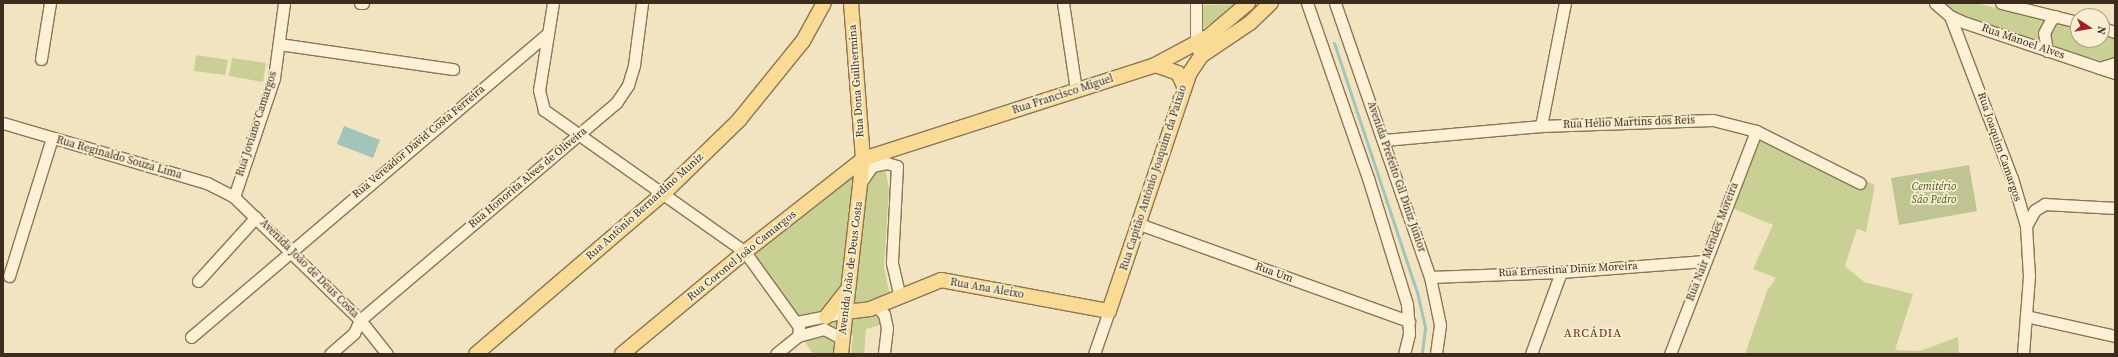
<!DOCTYPE html>
<html>
<head>
<meta charset="utf-8">
<style>
  body { margin:0 }
  #map { position:relative; width:2118px; height:357px; overflow:hidden; background:#f2e4c0; font-family:"Source Serif 4",serif }
  div>[style] { position:absolute }
  [style*='--x'] { left:calc(var(--x)*1px); top:calc(var(--y)*1px); width:calc(var(--w)*1px); rotate:calc(var(--a)*1deg) }
  .green>* { inset:0; background:#c8d193 }
  .cemetery>* { inset:0; background:#bec593 }
  .water>* { inset:0; background:#a3c4bb }
  .stream>* { height:3px; margin:-1.5px; padding:0 1.5px; transform-origin:1.5px; border-radius:1.5px; background:#a3c4bb }
  .roads { filter:drop-shadow(1px 0 #8d7456) drop-shadow(-1px 0 #8d7456) drop-shadow(0 1px #8d7456) drop-shadow(0 -1px #8d7456) }
  .minor>* { height:11px; margin:-5.5px; padding:0 5.5px; transform-origin:5.5px; border-radius:5.5px; background:#fcf1d4 }
  .major>* { height:14px; margin:-7px; padding:0 7px; transform-origin:7px; border-radius:7px; background:#f9db95 }
  span { translate:-50% -50%; white-space:nowrap; text-align:center; line-height:1.15; -webkit-text-stroke:3.5px #f8eed1; paint-order:stroke }
  .street-label { font-size:11px; color:#3b2c1c }
  .park-label { font-size:11px; color:#4a5921; font-style:italic }
  .neighbourhood-label { font-size:12px; color:#6c2b18; letter-spacing:1px }
  .frame { position:absolute; inset:0; border:4px solid #3b2c1c; pointer-events:none }
  .north { position:absolute; left:2070px; top:8px; width:40px; height:40px; box-sizing:border-box; background:#f8eed1; border:1px solid #aca089; border-radius:50%; rotate:102deg; font-size:11px; font-weight:700; line-height:16px; text-align:center; color:#3b2c1c }
  .north::after { content:''; display:block; margin:auto; width:14px; height:18px; background:#a12321; clip-path:polygon(50% 0,100% 100%,50% 72%,0 100%) }
</style>
</head>
<body>
<div id="map">
  <div class="green">
    <div style="clip-path:polygon(1941px 3px,1975px 3px,2078px 28px,2078px 40px,2102px 40px,2102px 34px,2115px 38px,2115px 65px,1998px 30px,1957px 15px)"></div>
    <div style="clip-path:polygon(1240px 4px,1201px 30px,1199px 18px,1204px 5px)"></div>
    <div style="clip-path:polygon(196px 55px,228px 60px,225px 75px,194px 71px)"></div>
    <div style="clip-path:polygon(232px 58px,266px 63px,263px 82px,229px 76px)"></div>
    <div style="clip-path:polygon(1757px 137px,1862px 190px,1866px 181px,1875px 185px,1866px 232px,1857px 229px,1845px 266px,1864px 282px,1913px 294px,1895px 350px,1920px 351px,1958px 337px,1959px 354px,1745px 354px,1767px 291px,1776px 278px,1753px 269px,1773px 225px,1730px 207px)"></div>
    <div style="clip-path:polygon(885px 169px,889px 188px,884px 267px,890px 296px,880px 325px,866px 329px,864px 354px,851px 354px,853px 335px,839px 333px,837px 354px,813px 354px,750px 258px,839px 180px)"></div>
  </div>
  <div class="cemetery">
    <div style="clip-path:polygon(1969px 165px,1977px 211px,1899px 225px,1891px 178px)"></div>
  </div>
  <div class="water">
    <div style="clip-path:polygon(344px 126px,380px 140px,373px 158px,337px 144px)"></div>
  </div>
  <div class="stream">
    <div style="--x:1334;--y:43;--w:262;--a:71.6"></div>
    <div style="--x:1417;--y:292;--w:37;--a:77"></div>
    <div style="--x:1425;--y:328;--w:26;--a:97"></div>
  </div>
  <div class="roads">
    <div class="minor">
      <div style="--x:360;--y:3;--w:3;--a:0"></div>
      <div style="--x:553;--y:3;--w:88;--a:99.1"></div>
      <div style="--x:539;--y:90;--w:21;--a:76"></div>
      <div style="--x:544;--y:110;--w:246;--a:35.2"></div>
      <div style="--x:745;--y:252;--w:92;--a:54.2"></div>
      <div style="--x:799;--y:327;--w:9;--a:96"></div>
      <div style="--x:798;--y:336;--w:28;--a:141"></div>
      <div style="--x:1063;--y:3;--w:88;--a:81.5"></div>
      <div style="--x:1196;--y:3;--w:41;--a:90"></div>
      <div style="--x:1196;--y:44;--w:6;--a:72"></div>
      <div style="--x:1307;--y:3;--w:185;--a:70.8"></div>
      <div style="--x:1368;--y:178;--w:132;--a:72.8"></div>
      <div style="--x:1407;--y:304;--w:30;--a:86"></div>
      <div style="--x:1409;--y:334;--w:21;--a:104"></div>
      <div style="--x:1335;--y:3;--w:290;--a:70.9"></div>
      <div style="--x:1430;--y:277;--w:49;--a:78.2"></div>
      <div style="--x:1440;--y:325;--w:29;--a:98"></div>
      <div style="--x:1935;--y:3;--w:20;--a:41"></div>
      <div style="--x:1950;--y:16;--w:17;--a:24"></div>
      <div style="--x:1966;--y:23;--w:157;--a:18.6"></div>
      <div style="--x:2001;--y:3;--w:79;--a:13.9"></div>
      <div style="--x:1950;--y:16;--w:173;--a:69.1"></div>
      <div style="--x:2012;--y:178;--w:50;--a:73.7"></div>
      <div style="--x:2026;--y:226;--w:50;--a:86.6"></div>
      <div style="--x:2029;--y:276;--w:78;--a:94.4"></div>
      <div style="--x:2102;--y:28;--w:14;--a:17"></div>
      <div style="--x:279;--y:44;--w:176;--a:8.2"></div>
      <div style="--x:2047;--y:51;--w:18;--a:-99"></div>
      <div style="--x:2044;--y:33;--w:15;--a:-62"></div>
      <div style="--x:2051;--y:20;--w:6;--a:-39"></div>
      <div style="--x:41;--y:59;--w:57;--a:-80.9"></div>
      <div style="--x:2099;--y:68;--w:17;--a:-17"></div>
      <div style="--x:3;--y:123;--w:213;--a:16.4"></div>
      <div style="--x:207;--y:183;--w:30;--a:27"></div>
      <div style="--x:234;--y:197;--w:176;--a:44.3"></div>
      <div style="--x:360;--y:320;--w:43;--a:51.5"></div>
      <div style="--x:1541;--y:126;--w:125;--a:-79"></div>
      <div style="--x:1384;--y:140;--w:158;--a:-5.1"></div>
      <div style="--x:1541;--y:126;--w:172;--a:-2"></div>
      <div style="--x:1713;--y:120;--w:44;--a:14.3"></div>
      <div style="--x:1756;--y:131;--w:116;--a:26.6"></div>
      <div style="--x:861;--y:182;--w:19;--a:-55"></div>
      <div style="--x:872;--y:166;--w:15;--a:-11"></div>
      <div style="--x:887;--y:163;--w:10;--a:17"></div>
      <div style="--x:897;--y:166;--w:97;--a:93"></div>
      <div style="--x:892;--y:263;--w:35;--a:77"></div>
      <div style="--x:234;--y:197;--w:126;--a:-71.4"></div>
      <div style="--x:274;--y:78;--w:76;--a:-82.4"></div>
      <div style="--x:1139;--y:224;--w:287;--a:19.8"></div>
      <div style="--x:2026;--y:226;--w:18;--a:-61"></div>
      <div style="--x:2035;--y:210;--w:12;--a:-31"></div>
      <div style="--x:2045;--y:204;--w:70;--a:3.3"></div>
      <div style="--x:9;--y:276;--w:145;--a:-72.7"></div>
      <div style="--x:1430;--y:277;--w:131;--a:-2.2"></div>
      <div style="--x:1561;--y:272;--w:144;--a:-4.4"></div>
      <div style="--x:198;--y:281;--w:86;--a:-47.8"></div>
      <div style="--x:876;--y:306;--w:11;--a:45"></div>
      <div style="--x:884;--y:314;--w:14;--a:78"></div>
      <div style="--x:887;--y:328;--w:26;--a:97"></div>
      <div style="--x:2026;--y:316;--w:91;--a:12.7"></div>
      <div style="--x:797;--y:322;--w:50;--a:-11.5"></div>
      <div style="--x:798;--y:336;--w:27;--a:-15"></div>
      <div style="--x:824;--y:329;--w:21;--a:28"></div>
      <div style="--x:191;--y:337;--w:467;--a:-40.4"></div>
      <div style="--x:330;--y:354;--w:32;--a:-41"></div>
      <div style="--x:354;--y:333;--w:14;--a:-65"></div>
      <div style="--x:360;--y:320;--w:336;--a:-40.3"></div>
      <div style="--x:616;--y:103;--w:22;--a:-56"></div>
      <div style="--x:628;--y:85;--w:21;--a:-73"></div>
      <div style="--x:634;--y:65;--w:63;--a:-82.6"></div>
      <div style="--x:1094;--y:354;--w:46;--a:-70.8"></div>
      <div style="--x:1531;--y:354;--w:87;--a:-69.9"></div>
      <div style="--x:1670;--y:354;--w:239;--a:-68.9"></div>
    </div>
    <div class="major">
      <div style="--x:1155;--y:65;--w:24;--a:19"></div>
      <div style="--x:1178;--y:73;--w:14;--a:65"></div>
      <div style="--x:846;--y:312;--w:24;--a:-7"></div>
      <div style="--x:870;--y:309;--w:77;--a:-22.2"></div>
      <div style="--x:941;--y:280;--w:171;--a:10.5"></div>
      <div style="--x:1109;--y:311;--w:250;--a:-71.3"></div>
      <div style="--x:1189;--y:74;--w:22;--a:-56"></div>
      <div style="--x:1201;--y:56;--w:59;--a:-34"></div>
      <div style="--x:1250;--y:23;--w:29;--a:-44"></div>
      <div style="--x:826;--y:317;--w:33;--a:-52"></div>
      <div style="--x:476;--y:354;--w:248;--a:-40.6"></div>
      <div style="--x:664;--y:193;--w:105;--a:-44.2"></div>
      <div style="--x:739;--y:120;--w:102;--a:-51"></div>
      <div style="--x:803;--y:41;--w:43;--a:-61.1"></div>
      <div style="--x:622;--y:354;--w:160;--a:-39.7"></div>
      <div style="--x:745;--y:252;--w:150;--a:-38.2"></div>
      <div style="--x:863;--y:159;--w:307;--a:-17.8"></div>
      <div style="--x:1155;--y:65;--w:61;--a:-28.2"></div>
      <div style="--x:1209;--y:36;--w:51;--a:-40.2"></div>
      <div style="--x:841;--y:354;--w:196;--a:-83.6"></div>
      <div style="--x:863;--y:159;--w:156;--a:-94.4"></div>
    </div>
  </div>
  <div class="street-label">
    <span style="left:2023px;top:42px;rotate:19deg">Rua Manoel Alves</span>
    <span style="left:857px;top:81px;rotate:-94deg">Rua Dona Guilhermina</span>
    <span style="left:1063px;top:95px;rotate:-18deg">Rua Francisco Miguel</span>
    <span style="left:1629px;top:123px;rotate:-2deg">Rua Hélio Martins dos Reis</span>
    <span style="left:257px;top:124px;rotate:-72deg">Rua Joviano Camargos</span>
    <span style="left:419px;top:142px;rotate:-40deg">Rua Vereador David Costa Ferreira</span>
    <span style="left:1999px;top:147px;rotate:71deg">Rua Joaquim Camargos</span>
    <span style="left:119px;top:158px;rotate:16deg">Rua Reginaldo Souza Lima</span>
    <span style="left:1396px;top:177px;rotate:71deg">Avenida Prefeito Gil Diniz Júnior</span>
    <span style="left:528px;top:178px;rotate:-40deg">Rua Honorita Alves de Oliveira</span>
    <span style="left:1154px;top:178px;rotate:-72deg">Rua Capitão Antônio Joaquim da Paixão</span>
    <span style="left:645px;top:207px;rotate:-42deg">Rua Antônio Bernardino Muniz</span>
    <span style="left:1713px;top:242px;rotate:-69deg">Rua Nair Mendes Moreira</span>
    <span style="left:742px;top:256px;rotate:-39deg">Rua Coronel João Camargos</span>
    <span style="left:851px;top:268px;rotate:-83deg">Avenida João de Deus Costa</span>
    <span style="left:309px;top:269px;rotate:45deg">Avenida João de Deus Costa</span>
    <span style="left:1568px;top:270px;rotate:-3deg">Rua Ernestina Diniz Moreira</span>
    <span style="left:1274px;top:273px;rotate:20deg">Rua Um</span>
    <span style="left:987px;top:289px;rotate:10deg">Rua Ana Aleixo</span>
  </div>
  <div class="park-label">
    <span style="left:1934px;top:194px">Cemitério<br>São Pedro</span>
  </div>
  <div class="neighbourhood-label">
    <span style="left:1593px;top:334px">ARCÁDIA</span>
  </div>
  <div class="frame"></div>
  <div class="north">N</div>
</div>
</body>
</html>
